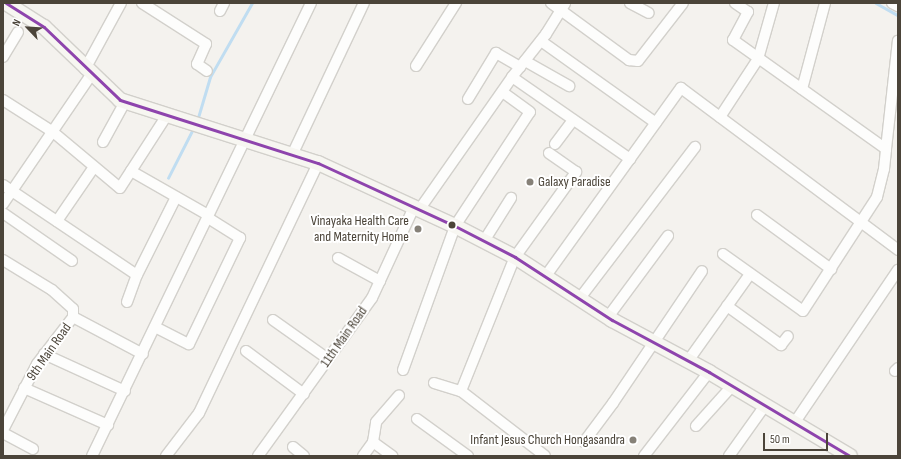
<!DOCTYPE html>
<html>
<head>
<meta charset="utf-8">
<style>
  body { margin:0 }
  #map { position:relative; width:901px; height:459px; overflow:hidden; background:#f4f2ee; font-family:"Sofia Sans Condensed",sans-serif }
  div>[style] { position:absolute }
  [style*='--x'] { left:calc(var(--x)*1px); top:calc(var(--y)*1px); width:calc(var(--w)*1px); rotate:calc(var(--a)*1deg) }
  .stream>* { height:2.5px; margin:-1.25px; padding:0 1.25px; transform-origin:1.25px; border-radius:1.25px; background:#c0ddf1 }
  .roads { filter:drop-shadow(1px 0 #d2d0cb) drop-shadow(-1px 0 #d2d0cb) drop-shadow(0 1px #d2d0cb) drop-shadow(0 -1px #d2d0cb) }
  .street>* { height:10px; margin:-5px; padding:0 5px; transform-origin:5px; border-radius:5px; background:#fdfdfc }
  .secondary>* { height:14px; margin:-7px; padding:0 7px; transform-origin:7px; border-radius:7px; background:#f7f6f1 }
  .bus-1>* { height:3px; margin:-1.5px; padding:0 1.5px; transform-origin:1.5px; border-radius:1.5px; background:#8e44ad }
  .dots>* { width:11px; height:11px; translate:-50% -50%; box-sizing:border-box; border:2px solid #fff; border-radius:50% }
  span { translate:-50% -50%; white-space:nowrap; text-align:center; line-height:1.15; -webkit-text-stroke:4px #fff; paint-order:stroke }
  .poi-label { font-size:14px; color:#4b4439 }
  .left { translate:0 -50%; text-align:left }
  .right { translate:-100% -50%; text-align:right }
  .street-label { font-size:14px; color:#4b4439 }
  .frame { position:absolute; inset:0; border:4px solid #4b4439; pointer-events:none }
  .north { position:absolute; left:8px; top:8px; width:40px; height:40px; -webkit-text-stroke:3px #fff; paint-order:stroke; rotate:295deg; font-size:11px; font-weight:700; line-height:16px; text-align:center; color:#4b4439 }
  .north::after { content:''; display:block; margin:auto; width:14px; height:18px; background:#4b4439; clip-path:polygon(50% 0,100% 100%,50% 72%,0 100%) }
  .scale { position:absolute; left:763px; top:433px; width:65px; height:18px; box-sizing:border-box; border:2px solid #4b4439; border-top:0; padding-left:5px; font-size:12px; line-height:14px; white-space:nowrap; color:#4b4439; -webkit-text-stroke:3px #fff; paint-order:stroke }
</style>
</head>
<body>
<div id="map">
  <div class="stream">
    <div style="--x:876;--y:3;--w:25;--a:29"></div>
    <div style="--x:197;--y:121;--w:46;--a:-73.5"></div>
    <div style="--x:210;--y:77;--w:85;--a:-60.4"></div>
    <div style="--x:168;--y:178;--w:55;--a:-63"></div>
  </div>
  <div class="roads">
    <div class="street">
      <div style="--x:142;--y:3;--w:76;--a:32.6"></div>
      <div style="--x:206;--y:44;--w:22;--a:114"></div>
      <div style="--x:197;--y:64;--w:12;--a:35"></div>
      <div style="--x:551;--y:3;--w:97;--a:36.2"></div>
      <div style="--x:629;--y:60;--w:9;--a:6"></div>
      <div style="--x:638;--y:61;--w:73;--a:-52.2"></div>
      <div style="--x:630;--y:3;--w:21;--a:28"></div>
      <div style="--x:892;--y:3;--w:7;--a:27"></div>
      <div style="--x:220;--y:11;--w:9;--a:-63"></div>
      <div style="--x:541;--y:41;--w:141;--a:35.5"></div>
      <div style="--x:3;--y:57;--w:29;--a:-59"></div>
      <div style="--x:525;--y:61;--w:51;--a:29.6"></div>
      <div style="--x:416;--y:66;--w:75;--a:-57.6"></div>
      <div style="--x:85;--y:69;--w:75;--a:-61.4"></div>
      <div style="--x:512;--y:77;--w:144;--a:34.8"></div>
      <div style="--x:802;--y:89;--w:89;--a:-75"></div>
      <div style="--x:468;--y:99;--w:54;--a:-58.7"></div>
      <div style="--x:496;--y:53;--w:28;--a:30"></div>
      <div style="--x:3;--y:100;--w:59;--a:32.6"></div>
      <div style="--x:53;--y:132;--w:87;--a:39.9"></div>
      <div style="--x:120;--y:188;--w:87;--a:-57.2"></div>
      <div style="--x:720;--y:117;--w:69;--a:-56.8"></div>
      <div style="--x:758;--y:59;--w:58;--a:-74.1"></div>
      <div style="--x:103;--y:142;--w:46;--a:-61.2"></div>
      <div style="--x:555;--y:144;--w:30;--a:-53"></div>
      <div style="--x:886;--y:149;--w:109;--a:-83.7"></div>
      <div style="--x:292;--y:155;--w:168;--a:-64.7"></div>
      <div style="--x:131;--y:171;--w:89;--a:29.7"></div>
      <div style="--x:3;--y:185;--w:161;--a:33.9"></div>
      <div style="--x:137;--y:275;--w:87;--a:-63.4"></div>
      <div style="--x:3;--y:204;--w:156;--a:-55.7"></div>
      <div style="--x:419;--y:210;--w:162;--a:-55"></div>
      <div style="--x:512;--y:77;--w:55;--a:-51.7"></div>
      <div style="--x:546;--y:34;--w:36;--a:-58"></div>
      <div style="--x:3;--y:213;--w:84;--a:34.8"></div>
      <div style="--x:757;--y:215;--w:92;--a:36.1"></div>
      <div style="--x:57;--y:221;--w:65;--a:-55.6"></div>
      <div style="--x:484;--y:241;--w:51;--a:-57.9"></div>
      <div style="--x:723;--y:254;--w:98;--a:35.5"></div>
      <div style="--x:803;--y:311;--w:136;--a:-57"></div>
      <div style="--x:877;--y:197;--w:29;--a:-76"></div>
      <div style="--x:884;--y:169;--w:20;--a:-84"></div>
      <div style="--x:886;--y:149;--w:188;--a:-144.5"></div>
      <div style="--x:733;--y:40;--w:32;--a:-62"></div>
      <div style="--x:748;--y:12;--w:16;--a:-145"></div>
      <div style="--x:338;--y:258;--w:48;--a:28.7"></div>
      <div style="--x:3;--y:260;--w:57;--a:31.5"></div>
      <div style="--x:52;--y:290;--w:28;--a:42"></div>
      <div style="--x:73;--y:309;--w:8;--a:90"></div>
      <div style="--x:545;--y:277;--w:233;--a:-54.3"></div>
      <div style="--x:681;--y:88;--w:271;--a:36.7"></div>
      <div style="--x:580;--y:298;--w:190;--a:-52.7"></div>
      <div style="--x:127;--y:302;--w:29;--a:-70"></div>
      <div style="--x:727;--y:306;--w:67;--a:35.8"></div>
      <div style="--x:781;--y:345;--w:11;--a:-52"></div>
      <div style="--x:73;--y:317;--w:79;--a:27.9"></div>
      <div style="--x:608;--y:317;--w:101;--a:-53.5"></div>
      <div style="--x:273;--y:320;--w:67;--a:35.3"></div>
      <div style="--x:155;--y:327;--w:38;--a:27"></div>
      <div style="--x:189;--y:344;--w:118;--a:-64.3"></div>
      <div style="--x:240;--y:238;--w:39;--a:-148"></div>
      <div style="--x:246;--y:351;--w:72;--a:36.6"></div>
      <div style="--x:44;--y:354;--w:89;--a:24.6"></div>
      <div style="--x:688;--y:361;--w:107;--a:-54.5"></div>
      <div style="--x:403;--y:370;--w:153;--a:-70.1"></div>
      <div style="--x:455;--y:226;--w:136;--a:-56.7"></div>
      <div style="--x:530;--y:112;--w:34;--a:-144"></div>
      <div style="--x:895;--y:371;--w:4;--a:-45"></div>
      <div style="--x:434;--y:383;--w:28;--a:17"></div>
      <div style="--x:461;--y:391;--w:106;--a:37.7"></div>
      <div style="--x:24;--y:388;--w:92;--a:23.8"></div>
      <div style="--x:461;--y:391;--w:144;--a:-68.1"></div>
      <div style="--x:515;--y:257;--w:105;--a:-54.3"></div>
      <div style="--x:576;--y:172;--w:33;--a:-145"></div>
      <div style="--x:417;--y:419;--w:63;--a:36"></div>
      <div style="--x:795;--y:422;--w:184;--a:-55.9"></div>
      <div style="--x:696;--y:426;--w:54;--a:-48"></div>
      <div style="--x:3;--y:430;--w:74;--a:-62.7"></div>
      <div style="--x:37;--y:364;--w:59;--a:-52.5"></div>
      <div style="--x:3;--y:433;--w:34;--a:28"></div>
      <div style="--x:373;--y:442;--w:24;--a:36"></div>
      <div style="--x:584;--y:442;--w:49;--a:-53.4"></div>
      <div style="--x:613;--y:403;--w:159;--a:-56"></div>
      <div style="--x:293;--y:447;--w:14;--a:39"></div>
      <div style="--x:92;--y:456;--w:503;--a:-64.2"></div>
      <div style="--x:166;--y:456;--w:54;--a:-52.5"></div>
      <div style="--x:199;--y:413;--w:277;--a:-64.5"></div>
      <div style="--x:258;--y:456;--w:195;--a:-54.2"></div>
      <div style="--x:372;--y:298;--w:100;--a:-65.2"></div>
      <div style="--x:363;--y:456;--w:17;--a:-54"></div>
      <div style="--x:373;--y:442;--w:20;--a:-81"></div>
      <div style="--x:376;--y:422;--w:35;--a:-49"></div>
      <div style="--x:644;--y:456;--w:106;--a:-52.3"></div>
      <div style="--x:729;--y:456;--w:60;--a:-54.5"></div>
    </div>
    <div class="secondary">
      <div style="--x:6;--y:3;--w:45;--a:32.3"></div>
      <div style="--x:44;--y:27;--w:105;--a:43.8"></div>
      <div style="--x:120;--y:100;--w:208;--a:17.7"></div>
      <div style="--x:318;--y:163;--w:151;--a:24.7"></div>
      <div style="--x:455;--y:226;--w:68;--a:27.3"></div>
      <div style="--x:515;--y:257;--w:116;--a:33"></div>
      <div style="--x:612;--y:320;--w:110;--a:28.2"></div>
      <div style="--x:709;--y:372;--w:164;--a:30.8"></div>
    </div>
  </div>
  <div class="bus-1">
    <div style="--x:6;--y:3;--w:45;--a:32.3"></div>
    <div style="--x:44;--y:27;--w:105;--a:43.8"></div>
    <div style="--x:120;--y:100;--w:208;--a:17.7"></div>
    <div style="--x:318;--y:163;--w:151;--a:24.7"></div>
    <div style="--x:455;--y:226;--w:68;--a:27.3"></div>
    <div style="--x:515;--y:257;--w:116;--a:33"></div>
    <div style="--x:612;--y:320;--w:110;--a:28.2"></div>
    <div style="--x:709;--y:372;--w:164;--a:30.8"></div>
  </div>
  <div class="dots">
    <div style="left:530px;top:182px;background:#868178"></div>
    <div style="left:452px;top:225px;background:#4b4439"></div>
    <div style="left:418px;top:229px;background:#868178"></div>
    <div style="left:633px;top:440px;background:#868178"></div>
  </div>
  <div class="poi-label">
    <span class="left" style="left:538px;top:182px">Galaxy Paradise</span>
    <span class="right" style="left:409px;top:229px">Vinayaka Health Care<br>and Maternity Home</span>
    <span class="right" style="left:625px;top:440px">Infant Jesus Church Hongasandra</span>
  </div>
  <div class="street-label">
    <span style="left:344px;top:337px;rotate:-55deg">11th Main Road</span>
    <span style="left:49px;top:352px;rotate:-55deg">9th Main Road</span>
  </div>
  <div class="frame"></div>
  <div class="north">N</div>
  <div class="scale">50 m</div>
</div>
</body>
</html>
